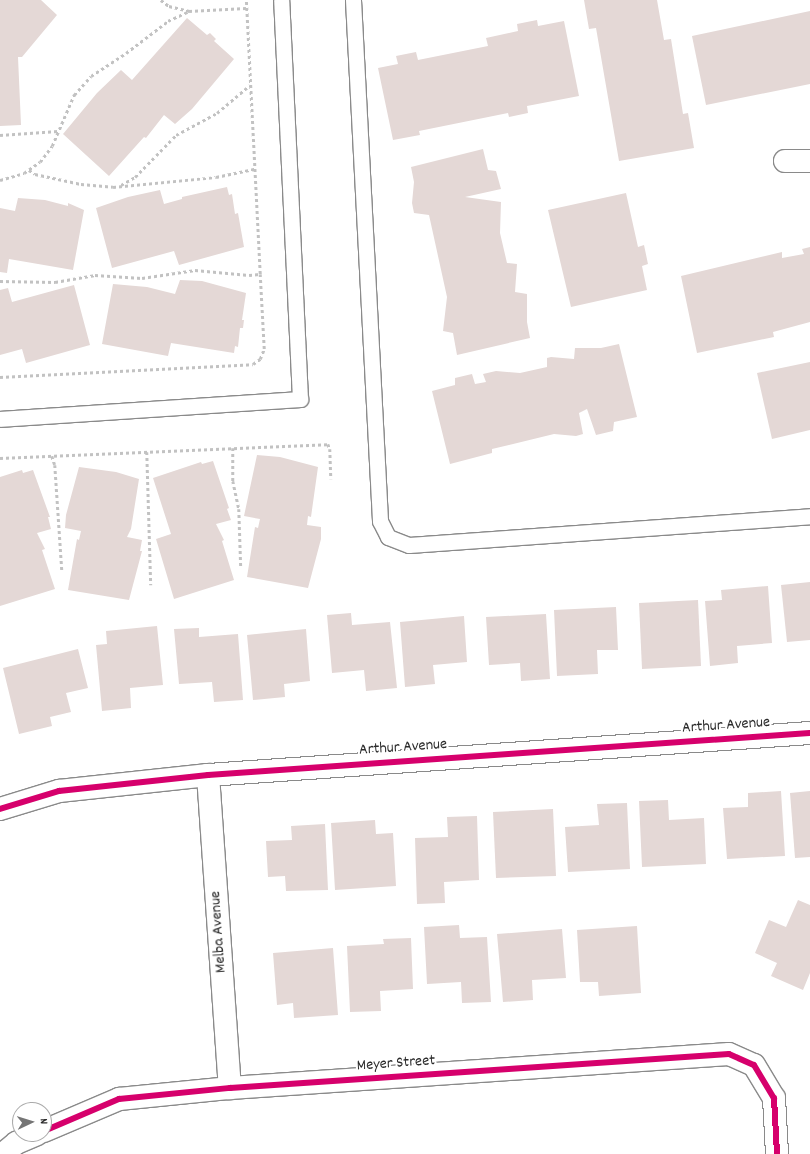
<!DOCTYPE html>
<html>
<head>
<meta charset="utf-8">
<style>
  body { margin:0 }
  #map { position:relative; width:810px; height:1154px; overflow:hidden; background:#fff; font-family:Dekko,sans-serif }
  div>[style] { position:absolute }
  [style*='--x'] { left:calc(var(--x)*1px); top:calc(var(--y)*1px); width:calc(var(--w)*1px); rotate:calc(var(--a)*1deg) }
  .building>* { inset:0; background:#e4d8d6 }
  .path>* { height:2.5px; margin-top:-1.25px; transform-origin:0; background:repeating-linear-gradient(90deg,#c2c2c2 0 3px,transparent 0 6px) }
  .roads { filter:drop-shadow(1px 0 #8a8a8a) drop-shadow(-1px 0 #8a8a8a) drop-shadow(0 1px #8a8a8a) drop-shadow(0 -1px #8a8a8a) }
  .lane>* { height:15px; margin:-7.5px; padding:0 7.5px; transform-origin:7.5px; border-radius:7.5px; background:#fff }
  .street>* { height:22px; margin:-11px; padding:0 11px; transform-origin:11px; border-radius:11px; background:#fff }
  .secondary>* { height:22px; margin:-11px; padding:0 11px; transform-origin:11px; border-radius:11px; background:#fff }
  .cycleway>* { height:6px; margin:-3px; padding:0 3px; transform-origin:3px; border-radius:3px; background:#d6006c }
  span { translate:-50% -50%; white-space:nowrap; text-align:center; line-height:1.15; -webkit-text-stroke:4px #fff; paint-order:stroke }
  .street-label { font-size:16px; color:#2b2b2b }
  .north { position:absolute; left:12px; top:1102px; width:40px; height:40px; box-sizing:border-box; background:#fff; border:1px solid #aaa; border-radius:50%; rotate:86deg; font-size:11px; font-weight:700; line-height:16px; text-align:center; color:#2b2b2b }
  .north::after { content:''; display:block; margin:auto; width:14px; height:18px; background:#757575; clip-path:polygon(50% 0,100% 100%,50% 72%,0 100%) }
</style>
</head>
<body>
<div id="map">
  <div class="building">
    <div style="clip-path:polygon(0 0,41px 0,57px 15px,22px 57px,18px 57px,21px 125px,0 126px)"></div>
    <div style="clip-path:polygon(584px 0,657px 0,664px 40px,671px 39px,683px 114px,688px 113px,694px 148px,619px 161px,596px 28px,589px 29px)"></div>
    <div style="clip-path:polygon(810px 11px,810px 84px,706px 105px,692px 36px)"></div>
    <div style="clip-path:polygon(187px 18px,207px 35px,210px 33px,216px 39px,214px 41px,234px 59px,192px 109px,175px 124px,164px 115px,146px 138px,144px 137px,109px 176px,63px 134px,97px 93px,121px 70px,132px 80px)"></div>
    <div style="clip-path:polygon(537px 20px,538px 26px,564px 21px,579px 96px,527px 106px,528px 113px,509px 117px,508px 113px,419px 131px,420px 135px,393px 140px,378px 68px,398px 64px,396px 56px,416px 52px,418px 60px,488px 46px,486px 38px,518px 31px,517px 24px)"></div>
    <div style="clip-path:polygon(483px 149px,488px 170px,496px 171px,501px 189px,465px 197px,501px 202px,500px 233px,507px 263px,517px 264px,515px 292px,527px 294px,527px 322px,530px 338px,457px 355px,453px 333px,443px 331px,447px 297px,429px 215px,414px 213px,412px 203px,414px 182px,411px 167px)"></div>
    <div style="clip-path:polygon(227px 187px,229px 195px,232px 194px,235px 214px,238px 213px,244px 247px,179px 265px,174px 251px,112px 268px,96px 208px,128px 197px,160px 190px,164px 204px,182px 199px,182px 197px)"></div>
    <div style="clip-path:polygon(626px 193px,638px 247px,644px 245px,648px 264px,642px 266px,647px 290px,571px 307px,548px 210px)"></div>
    <div style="clip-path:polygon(18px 198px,45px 200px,68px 206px,68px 203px,84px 210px,73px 270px,9px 259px,7px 273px,0 272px,0 208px,15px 211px)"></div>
    <div style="clip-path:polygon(810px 247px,810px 322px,773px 332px,774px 337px,697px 353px,681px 276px,782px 252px,782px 258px,804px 254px,802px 249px)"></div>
    <div style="clip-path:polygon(180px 280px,202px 281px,246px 293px,242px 320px,244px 320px,243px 328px,240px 328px,238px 347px,235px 346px,234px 353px,171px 343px,168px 356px,102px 344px,113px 284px,147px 287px,175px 294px)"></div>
    <div style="clip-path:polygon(74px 285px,90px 345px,26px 363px,22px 349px,0 355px,0 290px,8px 288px,12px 302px)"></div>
    <div style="clip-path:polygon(619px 344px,637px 417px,614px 422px,613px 431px,596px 435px,587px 409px,579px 413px,583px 434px,576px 436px,554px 434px,492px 449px,492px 453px,450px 464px,432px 391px,455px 385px,455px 378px,472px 374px,475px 384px,486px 382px,483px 374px,496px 371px,520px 373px,547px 367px,547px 358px,551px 357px,574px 359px,575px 348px,601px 348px)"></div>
    <div style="clip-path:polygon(810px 362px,810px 430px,772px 439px,757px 373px)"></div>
    <div style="clip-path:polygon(257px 455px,280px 457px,318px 467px,311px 517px,308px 516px,307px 525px,321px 527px,321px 539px,308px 588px,247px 577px,255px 527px,258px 528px,260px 519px,244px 516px)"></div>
    <div style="clip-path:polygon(213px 461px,229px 508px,227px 509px,231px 520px,216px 524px,224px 540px,222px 541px,234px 580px,174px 599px,156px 539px,171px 534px,153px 478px,201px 462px,202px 464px)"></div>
    <div style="clip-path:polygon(79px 467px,116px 472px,139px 479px,131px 529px,127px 537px,142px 540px,140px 551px,142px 551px,129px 600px,68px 590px,77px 539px,79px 540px,81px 531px,65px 528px,66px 515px)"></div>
    <div style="clip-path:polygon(22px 470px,23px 473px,33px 470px,50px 517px,48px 517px,51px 529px,37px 533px,45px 549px,42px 550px,55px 589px,0 606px,0 477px)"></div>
    <div style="clip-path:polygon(810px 582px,810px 640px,787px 642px,781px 585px)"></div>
    <div style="clip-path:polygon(768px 586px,772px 643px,737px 646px,738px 663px,710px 666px,705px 601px,722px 600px,721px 590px)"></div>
    <div style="clip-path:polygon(698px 600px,701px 666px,642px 669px,639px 603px)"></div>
    <div style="clip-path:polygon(616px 607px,618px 650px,597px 650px,598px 674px,557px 676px,554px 610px)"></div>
    <div style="clip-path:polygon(351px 613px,352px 625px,390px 622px,397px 688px,366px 691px,364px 670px,332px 673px,327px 615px)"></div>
    <div style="clip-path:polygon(546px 614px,550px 679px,521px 681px,520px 663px,489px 665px,486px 617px)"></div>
    <div style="clip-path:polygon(464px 616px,467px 662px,433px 665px,435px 684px,405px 687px,400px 622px)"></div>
    <div style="clip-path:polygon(157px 626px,163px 685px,130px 688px,131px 708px,102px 711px,96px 645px,107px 644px,106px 631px)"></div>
    <div style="clip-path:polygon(199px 628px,199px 637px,238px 634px,243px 700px,214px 702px,212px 682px,179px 684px,174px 629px)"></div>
    <div style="clip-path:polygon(306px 629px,310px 681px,284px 684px,285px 697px,253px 700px,247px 635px)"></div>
    <div style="clip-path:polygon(78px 649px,88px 688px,66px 693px,71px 712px,50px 717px,52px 726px,19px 734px,3px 668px)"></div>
    <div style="clip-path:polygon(781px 791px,785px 856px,727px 859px,723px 808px,748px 807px,748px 793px)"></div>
    <div style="clip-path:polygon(810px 791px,810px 857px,795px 858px,790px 793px)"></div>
    <div style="clip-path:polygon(668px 800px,669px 820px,704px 818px,706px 864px,642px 867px,639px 801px)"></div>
    <div style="clip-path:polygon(627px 803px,630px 869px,568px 872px,565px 827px,599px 825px,597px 804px)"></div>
    <div style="clip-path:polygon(553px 809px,556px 876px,496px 878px,493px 812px)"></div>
    <div style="clip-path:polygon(477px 816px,479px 880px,444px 882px,445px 903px,417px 904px,415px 838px,448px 837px,447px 817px)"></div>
    <div style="clip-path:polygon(375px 820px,376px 834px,393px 833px,396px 886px,335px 890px,331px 823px)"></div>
    <div style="clip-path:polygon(325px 824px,328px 890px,286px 891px,285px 876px,268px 877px,266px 841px,292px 840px,291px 826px)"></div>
    <div style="clip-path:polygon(798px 900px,810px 905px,810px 973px,803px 990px,771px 976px,777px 963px,755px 953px,769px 920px,786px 927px)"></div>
    <div style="clip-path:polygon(459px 925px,460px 938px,487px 937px,491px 1002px,462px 1003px,461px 982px,427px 984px,424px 927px)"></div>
    <div style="clip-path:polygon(637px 926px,641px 993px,599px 996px,598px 982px,580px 982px,577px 930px)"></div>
    <div style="clip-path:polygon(562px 929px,566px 978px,532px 980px,533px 1000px,503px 1002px,497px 934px)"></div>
    <div style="clip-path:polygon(411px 938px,413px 989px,380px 991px,381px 1011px,350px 1012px,347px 946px,384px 944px,383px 939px)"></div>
    <div style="clip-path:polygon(333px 948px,338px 1015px,294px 1018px,293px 1003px,277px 1005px,273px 953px)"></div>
  </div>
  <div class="path">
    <div style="--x:161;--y:0;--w:10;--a:37"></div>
    <div style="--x:169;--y:6;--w:21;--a:14"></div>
    <div style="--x:189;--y:11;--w:57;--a:-3"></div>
    <div style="--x:0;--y:135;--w:58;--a:-3.9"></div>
    <div style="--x:29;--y:170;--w:7;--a:34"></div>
    <div style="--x:35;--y:174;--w:47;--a:12.3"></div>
    <div style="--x:81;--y:184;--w:32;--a:5"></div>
    <div style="--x:113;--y:187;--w:103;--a:-5.5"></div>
    <div style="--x:216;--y:177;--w:40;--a:-12"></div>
    <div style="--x:0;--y:180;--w:25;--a:-16"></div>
    <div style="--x:24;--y:173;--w:19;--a:-35"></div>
    <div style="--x:40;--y:162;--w:20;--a:-53"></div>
    <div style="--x:52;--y:146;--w:56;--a:-66.7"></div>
    <div style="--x:74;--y:95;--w:25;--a:-48"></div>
    <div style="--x:91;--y:76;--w:42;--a:-33.3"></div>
    <div style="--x:126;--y:53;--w:53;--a:-37.3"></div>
    <div style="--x:168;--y:21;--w:23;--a:-25"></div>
    <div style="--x:121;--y:185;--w:16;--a:-30"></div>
    <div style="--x:135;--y:177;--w:59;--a:-45.7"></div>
    <div style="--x:176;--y:135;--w:47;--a:-28.2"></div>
    <div style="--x:217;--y:113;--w:43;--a:-40.3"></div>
    <div style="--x:0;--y:281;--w:55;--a:1"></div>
    <div style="--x:55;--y:282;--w:41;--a:-9.9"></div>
    <div style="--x:95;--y:275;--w:47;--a:3.7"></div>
    <div style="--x:142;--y:278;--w:54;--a:-8.6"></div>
    <div style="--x:195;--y:270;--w:54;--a:5.3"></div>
    <div style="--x:249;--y:275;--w:11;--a:-5"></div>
    <div style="--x:260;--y:274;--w:274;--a:-92.9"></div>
    <div style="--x:0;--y:377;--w:253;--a:-2.9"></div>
    <div style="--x:253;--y:364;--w:9;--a:-36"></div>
    <div style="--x:260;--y:359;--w:11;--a:-68"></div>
    <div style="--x:264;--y:349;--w:75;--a:-93.1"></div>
    <div style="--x:233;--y:448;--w:33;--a:90"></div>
    <div style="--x:233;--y:481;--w:29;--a:78"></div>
    <div style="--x:239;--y:509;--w:59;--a:88.1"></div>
    <div style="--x:147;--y:452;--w:133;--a:88.3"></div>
    <div style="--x:52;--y:456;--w:9;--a:72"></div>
    <div style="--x:55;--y:465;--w:105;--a:86.2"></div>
    <div style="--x:0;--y:458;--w:328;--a:-2.4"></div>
    <div style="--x:328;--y:444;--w:5;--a:68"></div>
    <div style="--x:330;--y:449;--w:30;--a:88"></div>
  </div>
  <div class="roads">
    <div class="lane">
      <div style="--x:353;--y:0;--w:522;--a:87.03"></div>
      <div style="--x:380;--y:521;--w:18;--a:63"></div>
      <div style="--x:388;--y:537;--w:22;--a:21"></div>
      <div style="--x:409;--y:545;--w:402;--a:-4.1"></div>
      <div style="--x:0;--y:419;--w:301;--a:-3.8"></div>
      <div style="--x:300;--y:399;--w:399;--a:-92.7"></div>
    </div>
    <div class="street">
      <div style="--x:785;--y:161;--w:25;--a:0"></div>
      <div style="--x:208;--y:775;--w:314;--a:86"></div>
      <div style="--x:44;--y:1131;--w:82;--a:-23.1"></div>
      <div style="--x:119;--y:1099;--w:112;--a:-5.7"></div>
      <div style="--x:230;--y:1088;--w:500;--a:-3.9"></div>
      <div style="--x:729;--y:1054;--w:27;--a:24"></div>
      <div style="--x:754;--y:1065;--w:39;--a:59"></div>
      <div style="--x:774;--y:1098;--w:56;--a:86.9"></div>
      <div style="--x:3;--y:1154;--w:17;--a:-40"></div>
      <div style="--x:16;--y:1143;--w:23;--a:-23"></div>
    </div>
    <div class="secondary">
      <div style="--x:0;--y:809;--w:62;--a:-17"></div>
      <div style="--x:59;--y:791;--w:150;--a:-6.1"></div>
      <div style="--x:208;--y:775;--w:603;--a:-3.99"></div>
    </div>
  </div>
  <div class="cycleway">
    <div style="--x:0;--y:809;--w:62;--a:-17"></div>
    <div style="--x:59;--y:791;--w:150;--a:-6.1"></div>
    <div style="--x:208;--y:775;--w:603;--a:-3.99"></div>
    <div style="--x:44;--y:1131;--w:82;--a:-23.1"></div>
    <div style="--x:119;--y:1099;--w:112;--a:-5.7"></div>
    <div style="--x:230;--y:1088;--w:500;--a:-3.9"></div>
    <div style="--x:729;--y:1054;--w:27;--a:24"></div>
    <div style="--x:754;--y:1065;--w:39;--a:59"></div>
    <div style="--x:774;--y:1098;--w:56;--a:86.9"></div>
  </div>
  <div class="street-label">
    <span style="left:726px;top:726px;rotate:-4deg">Arthur Avenue</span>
    <span style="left:403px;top:748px;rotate:-4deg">Arthur Avenue</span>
    <span style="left:219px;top:932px;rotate:-94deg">Melba Avenue</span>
    <span style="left:396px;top:1064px;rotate:-4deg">Meyer Street</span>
  </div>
  <div class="north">N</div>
</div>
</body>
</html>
